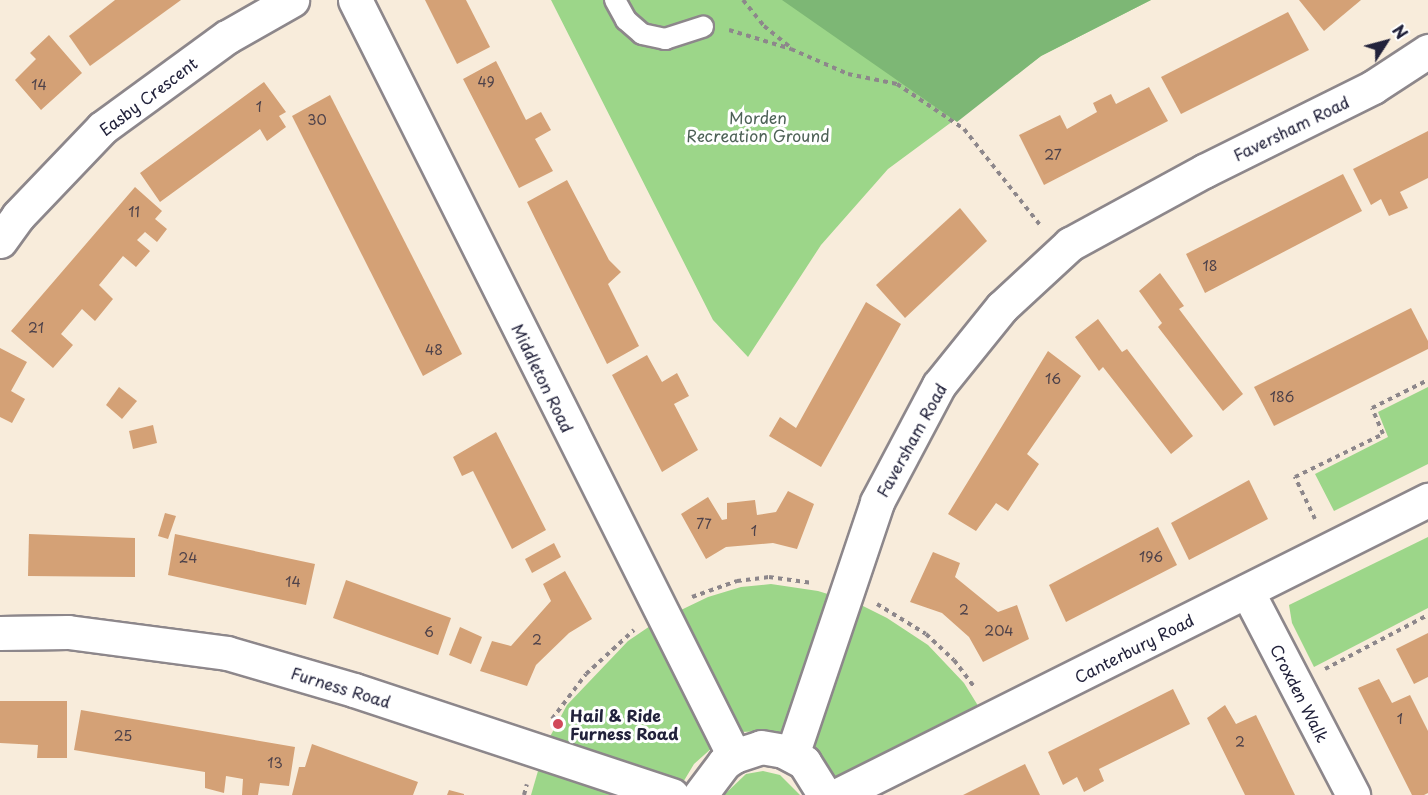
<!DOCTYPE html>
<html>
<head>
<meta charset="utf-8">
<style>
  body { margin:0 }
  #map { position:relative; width:1428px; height:795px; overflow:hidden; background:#f8ecdb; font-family:"Playpen Sans",sans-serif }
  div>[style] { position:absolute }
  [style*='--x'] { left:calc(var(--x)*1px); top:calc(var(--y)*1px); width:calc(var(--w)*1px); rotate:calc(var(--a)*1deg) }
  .green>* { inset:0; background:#9cd689 }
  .forest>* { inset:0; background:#7db775 }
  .building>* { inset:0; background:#d4a176 }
  .path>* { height:4px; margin-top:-2px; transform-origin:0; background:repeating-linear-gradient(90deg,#8d878b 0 4.5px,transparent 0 9px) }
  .roads { filter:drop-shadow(2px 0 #8d878b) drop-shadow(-2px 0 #8d878b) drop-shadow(0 2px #8d878b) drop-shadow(0 -2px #8d878b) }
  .service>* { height:20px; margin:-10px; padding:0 10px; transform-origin:10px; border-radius:10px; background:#fff }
  .minor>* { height:33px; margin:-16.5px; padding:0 16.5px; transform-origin:16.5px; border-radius:16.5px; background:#fff }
  .tertiary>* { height:33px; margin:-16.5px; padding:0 16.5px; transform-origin:16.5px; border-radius:16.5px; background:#fff }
  .dots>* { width:16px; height:16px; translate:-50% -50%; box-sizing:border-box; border:3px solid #fff; border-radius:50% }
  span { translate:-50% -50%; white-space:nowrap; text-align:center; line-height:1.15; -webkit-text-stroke:6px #fff; paint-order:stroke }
  .number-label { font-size:14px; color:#4e424a }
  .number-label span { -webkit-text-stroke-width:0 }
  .street-label { font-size:16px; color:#22223b }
  .park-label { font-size:16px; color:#4d6156 }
  .poi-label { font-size:16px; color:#22223b; font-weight:700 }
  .left { translate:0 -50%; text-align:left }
  .north { position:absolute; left:1356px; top:12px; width:60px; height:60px; -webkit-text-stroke:4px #fff; paint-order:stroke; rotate:54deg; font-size:16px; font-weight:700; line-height:24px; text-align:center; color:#22223b }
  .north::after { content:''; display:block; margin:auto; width:21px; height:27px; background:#22223b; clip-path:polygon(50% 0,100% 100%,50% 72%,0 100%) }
</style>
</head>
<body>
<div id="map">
  <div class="green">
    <div style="clip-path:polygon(551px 0,1151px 0,1041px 56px,888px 169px,821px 245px,748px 357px,713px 320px)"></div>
    <div style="clip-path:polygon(1428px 387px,1428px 464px,1334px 511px,1315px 474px,1388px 437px,1378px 412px)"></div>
    <div style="clip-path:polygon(1428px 537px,1428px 608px,1314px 667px,1292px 623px,1289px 605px)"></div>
    <div style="clip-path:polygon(771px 584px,818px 591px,857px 603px,887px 618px,928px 645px,964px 683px,985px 717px,839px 789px,830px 770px,806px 743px,774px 731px,738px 732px,713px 747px,694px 764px,682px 784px,545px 746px,567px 705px,628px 641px,656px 622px,708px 597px,741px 587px)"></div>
    <div style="clip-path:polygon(540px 764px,635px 795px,531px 795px)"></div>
    <div style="clip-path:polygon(763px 771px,780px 775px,800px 795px,724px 795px,746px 774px)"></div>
  </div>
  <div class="forest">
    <div style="clip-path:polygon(782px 0,1151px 0,1041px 56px,957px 122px)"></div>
  </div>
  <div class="building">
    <div style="clip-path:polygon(115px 0,181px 0,90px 66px,69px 36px)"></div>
    <div style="clip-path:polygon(425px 0,466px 0,490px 47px,457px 64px)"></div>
    <div style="clip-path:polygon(1299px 0,1361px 0,1324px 31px)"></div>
    <div style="clip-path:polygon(1288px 12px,1309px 50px,1181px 114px,1161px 77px)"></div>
    <div style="clip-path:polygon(49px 35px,82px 73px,41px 110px,15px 80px,36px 59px,30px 53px)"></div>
    <div style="clip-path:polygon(496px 61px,526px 120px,541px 112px,551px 130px,535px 139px,553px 171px,519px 188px,463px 79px)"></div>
    <div style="clip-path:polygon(264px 82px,286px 112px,279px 116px,286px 127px,267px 141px,260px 129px,160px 202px,140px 173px)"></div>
    <div style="clip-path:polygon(1149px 87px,1168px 121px,1044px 185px,1019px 135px,1060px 115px,1067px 129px,1097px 112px,1093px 103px,1111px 94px,1116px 104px)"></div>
    <div style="clip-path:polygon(330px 95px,462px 354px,423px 376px,292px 116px)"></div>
    <div style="clip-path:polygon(1428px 131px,1428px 178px,1400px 192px,1408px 208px,1389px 216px,1381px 199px,1371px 205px,1353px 169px)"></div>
    <div style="clip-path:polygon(1343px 174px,1362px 211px,1205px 293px,1186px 254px)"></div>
    <div style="clip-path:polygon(567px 180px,609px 260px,621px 272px,608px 284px,639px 346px,607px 364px,527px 202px)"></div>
    <div style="clip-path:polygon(135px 187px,162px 211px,155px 219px,167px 229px,157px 242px,145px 232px,137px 240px,150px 251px,136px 267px,123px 256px,99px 285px,113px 299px,95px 321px,82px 309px,61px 334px,73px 345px,53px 368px,11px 331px)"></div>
    <div style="clip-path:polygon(960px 208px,987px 241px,905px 318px,876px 285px)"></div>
    <div style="clip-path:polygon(1160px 273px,1184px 306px,1179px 309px,1243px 394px,1223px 411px,1158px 327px,1162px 323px,1139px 291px)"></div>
    <div style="clip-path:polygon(866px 302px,901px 324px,821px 467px,769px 436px,780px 417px,796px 428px)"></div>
    <div style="clip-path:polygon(1411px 308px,1428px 341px,1428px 349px,1274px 426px,1254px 387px)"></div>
    <div style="clip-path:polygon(1098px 319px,1122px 352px,1127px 349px,1193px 436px,1171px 454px,1103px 367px,1099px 371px,1075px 337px)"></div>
    <div style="clip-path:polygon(0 348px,27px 362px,11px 391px,25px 399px,12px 423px,0 417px)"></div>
    <div style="clip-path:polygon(1048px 351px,1081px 376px,1027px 454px,1039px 464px,1008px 511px,996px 503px,976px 531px,948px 514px)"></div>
    <div style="clip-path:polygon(647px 355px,662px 382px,677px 373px,689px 396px,674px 404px,698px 450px,662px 472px,612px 375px)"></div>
    <div style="clip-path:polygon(119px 387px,137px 401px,122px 419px,106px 405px)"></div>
    <div style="clip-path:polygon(153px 425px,157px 443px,133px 449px,129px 431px)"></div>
    <div style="clip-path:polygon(496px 432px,546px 530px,512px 549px,473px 471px,462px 476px,453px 457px)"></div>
    <div style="clip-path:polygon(1249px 480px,1268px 519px,1189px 560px,1171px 523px)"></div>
    <div style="clip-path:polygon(788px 491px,814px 504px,797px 549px,773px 543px,726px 547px,706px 559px,681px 514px,708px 497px,722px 520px,727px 519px,727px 503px,755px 500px,757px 515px,776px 512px)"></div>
    <div style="clip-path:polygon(165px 513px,176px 516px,168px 539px,158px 536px)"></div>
    <div style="clip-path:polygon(1158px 527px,1177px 565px,1066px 622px,1049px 585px)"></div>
    <div style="clip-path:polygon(29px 534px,135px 538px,135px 577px,28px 576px)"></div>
    <div style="clip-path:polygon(175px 534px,315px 564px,306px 605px,168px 575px)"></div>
    <div style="clip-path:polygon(554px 543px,561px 557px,532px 573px,525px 559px)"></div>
    <div style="clip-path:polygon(933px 552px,960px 563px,955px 577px,998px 612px,1017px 605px,1029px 639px,983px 662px,969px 637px,942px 613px,910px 602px)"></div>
    <div style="clip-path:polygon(565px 571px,592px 619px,569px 633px,536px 665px,527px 686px,480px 671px,492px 641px,511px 646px,551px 601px,543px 584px)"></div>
    <div style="clip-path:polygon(346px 580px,451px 618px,438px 655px,333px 618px)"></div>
    <div style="clip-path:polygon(460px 627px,482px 637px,471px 664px,449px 655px)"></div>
    <div style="clip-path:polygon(1428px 633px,1428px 677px,1414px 684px,1396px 649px)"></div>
    <div style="clip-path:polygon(1379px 679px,1392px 703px,1410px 695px,1428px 731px,1428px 793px,1424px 795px,1412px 795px,1358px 688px)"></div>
    <div style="clip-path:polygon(1173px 689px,1190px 724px,1099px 769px,1104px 781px,1084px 792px,1077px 777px,1063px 785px,1048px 752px)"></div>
    <div style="clip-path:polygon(0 701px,67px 701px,67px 758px,37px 758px,38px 745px,0 743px)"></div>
    <div style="clip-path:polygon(1225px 705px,1236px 724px,1256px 715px,1295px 795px,1245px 795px,1207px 718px)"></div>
    <div style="clip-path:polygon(81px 710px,295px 747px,289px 786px,260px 783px,258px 795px,242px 795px,243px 779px,226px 776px,224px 793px,205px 788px,205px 772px,74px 750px)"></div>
    <div style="clip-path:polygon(312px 744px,418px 782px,413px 795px,292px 795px,299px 767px,305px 767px)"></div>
    <div style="clip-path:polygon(1025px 764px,1040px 795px,963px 795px)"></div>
    <div style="clip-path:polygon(449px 790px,464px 794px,464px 795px,447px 795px)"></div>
  </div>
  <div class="path">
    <div style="--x:743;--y:0;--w:33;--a:51"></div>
    <div style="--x:764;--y:26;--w:32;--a:39"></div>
    <div style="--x:729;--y:30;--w:65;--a:17"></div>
    <div style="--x:791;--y:49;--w:62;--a:23.7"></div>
    <div style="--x:848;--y:74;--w:50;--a:11.5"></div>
    <div style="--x:897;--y:84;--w:81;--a:33.9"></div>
    <div style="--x:964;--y:129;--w:124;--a:51.6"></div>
    <div style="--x:1315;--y:519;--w:47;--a:-115.5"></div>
    <div style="--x:1295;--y:477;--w:98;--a:-26"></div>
    <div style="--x:1383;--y:434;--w:28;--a:-113"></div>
    <div style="--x:1372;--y:408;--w:63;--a:-26.6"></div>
    <div style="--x:692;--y:597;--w:48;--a:-19.6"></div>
    <div style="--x:737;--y:581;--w:32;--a:-7"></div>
    <div style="--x:769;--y:577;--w:44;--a:7.8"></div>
    <div style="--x:877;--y:604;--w:57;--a:31.5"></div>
    <div style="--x:926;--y:634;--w:38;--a:43"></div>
    <div style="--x:954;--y:660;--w:35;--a:53"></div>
    <div style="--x:1325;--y:669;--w:116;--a:-27.7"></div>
    <div style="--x:552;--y:719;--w:56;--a:-52.9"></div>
    <div style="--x:586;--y:674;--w:65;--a:-42.5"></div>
    <div style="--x:524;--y:795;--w:11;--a:-75"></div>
  </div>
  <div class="roads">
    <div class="service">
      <div style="--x:615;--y:0;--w:23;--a:61"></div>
      <div style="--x:626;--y:20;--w:21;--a:41"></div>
      <div style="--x:642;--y:34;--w:24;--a:12"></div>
      <div style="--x:665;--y:39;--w:40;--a:-18"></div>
    </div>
    <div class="minor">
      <div style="--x:355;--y:0;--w:846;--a:63.37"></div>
      <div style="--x:0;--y:241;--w:31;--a:-54"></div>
      <div style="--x:18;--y:216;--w:122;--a:-46.3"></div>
      <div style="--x:102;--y:128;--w:155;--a:-36.1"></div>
      <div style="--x:227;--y:37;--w:75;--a:-29.6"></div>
      <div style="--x:1247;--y:591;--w:230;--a:62.5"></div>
      <div style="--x:838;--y:795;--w:660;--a:-26.57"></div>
    </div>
    <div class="tertiary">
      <div style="--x:0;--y:633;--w:68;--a:-0.8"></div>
      <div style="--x:68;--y:632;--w:160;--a:7.5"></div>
      <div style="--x:227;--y:653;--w:132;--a:16.2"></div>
      <div style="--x:354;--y:690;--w:335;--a:18.3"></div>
      <div style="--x:792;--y:755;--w:267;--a:-71.4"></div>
      <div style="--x:877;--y:502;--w:132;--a:-62.1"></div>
      <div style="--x:939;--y:385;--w:100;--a:-51.1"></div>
      <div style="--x:1002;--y:307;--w:93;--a:-42.8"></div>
      <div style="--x:1070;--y:244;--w:153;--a:-28.6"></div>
      <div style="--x:1204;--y:171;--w:189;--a:-26.4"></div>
      <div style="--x:1373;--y:87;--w:66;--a:-33.2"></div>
      <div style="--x:700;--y:795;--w:40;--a:-53"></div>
      <div style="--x:724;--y:763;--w:12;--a:-35"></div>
      <div style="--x:734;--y:756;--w:28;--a:-18"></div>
      <div style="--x:761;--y:747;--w:22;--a:10"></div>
      <div style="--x:783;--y:751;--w:24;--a:28"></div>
      <div style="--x:804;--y:762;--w:39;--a:58"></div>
    </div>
  </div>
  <div class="dots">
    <div style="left:558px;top:724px;background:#d1495b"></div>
  </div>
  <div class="number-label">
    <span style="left:486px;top:82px">49</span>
    <span style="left:39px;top:85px">14</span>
    <span style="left:259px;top:107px">1</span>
    <span style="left:317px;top:120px">30</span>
    <span style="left:1053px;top:155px">27</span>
    <span style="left:134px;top:212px">11</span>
    <span style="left:1210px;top:266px">18</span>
    <span style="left:36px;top:328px">21</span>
    <span style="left:434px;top:350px">48</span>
    <span style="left:1053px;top:379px">16</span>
    <span style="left:1282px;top:397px">186</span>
    <span style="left:704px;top:524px">77</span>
    <span style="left:754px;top:531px">1</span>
    <span style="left:1151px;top:557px">196</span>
    <span style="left:188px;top:558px">24</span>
    <span style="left:293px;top:582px">14</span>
    <span style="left:964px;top:610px">2</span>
    <span style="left:999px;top:631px">204</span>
    <span style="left:429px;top:632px">6</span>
    <span style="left:537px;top:640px">2</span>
    <span style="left:1400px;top:719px">1</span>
    <span style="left:123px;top:736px">25</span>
    <span style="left:1240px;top:742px">2</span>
    <span style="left:275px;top:763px">13</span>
  </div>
  <div class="street-label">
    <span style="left:148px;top:96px;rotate:-37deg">Easby Crescent</span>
    <span style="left:1291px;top:128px;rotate:-26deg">Faversham Road</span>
    <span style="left:543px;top:378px;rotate:64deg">Middleton Road</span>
    <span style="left:911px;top:440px;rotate:-61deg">Faversham Road</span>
    <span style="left:1134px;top:648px;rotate:-27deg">Canterbury Road</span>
    <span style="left:341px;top:687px;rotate:17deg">Furness Road</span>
    <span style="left:1300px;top:693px;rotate:63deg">Croxden Walk</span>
  </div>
  <div class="park-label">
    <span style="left:758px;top:126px">Morden<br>Recreation Ground</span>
  </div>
  <div class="poi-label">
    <span class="left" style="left:570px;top:724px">Hail &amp; Ride<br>Furness Road</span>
  </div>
  <div class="north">N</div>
</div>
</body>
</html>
